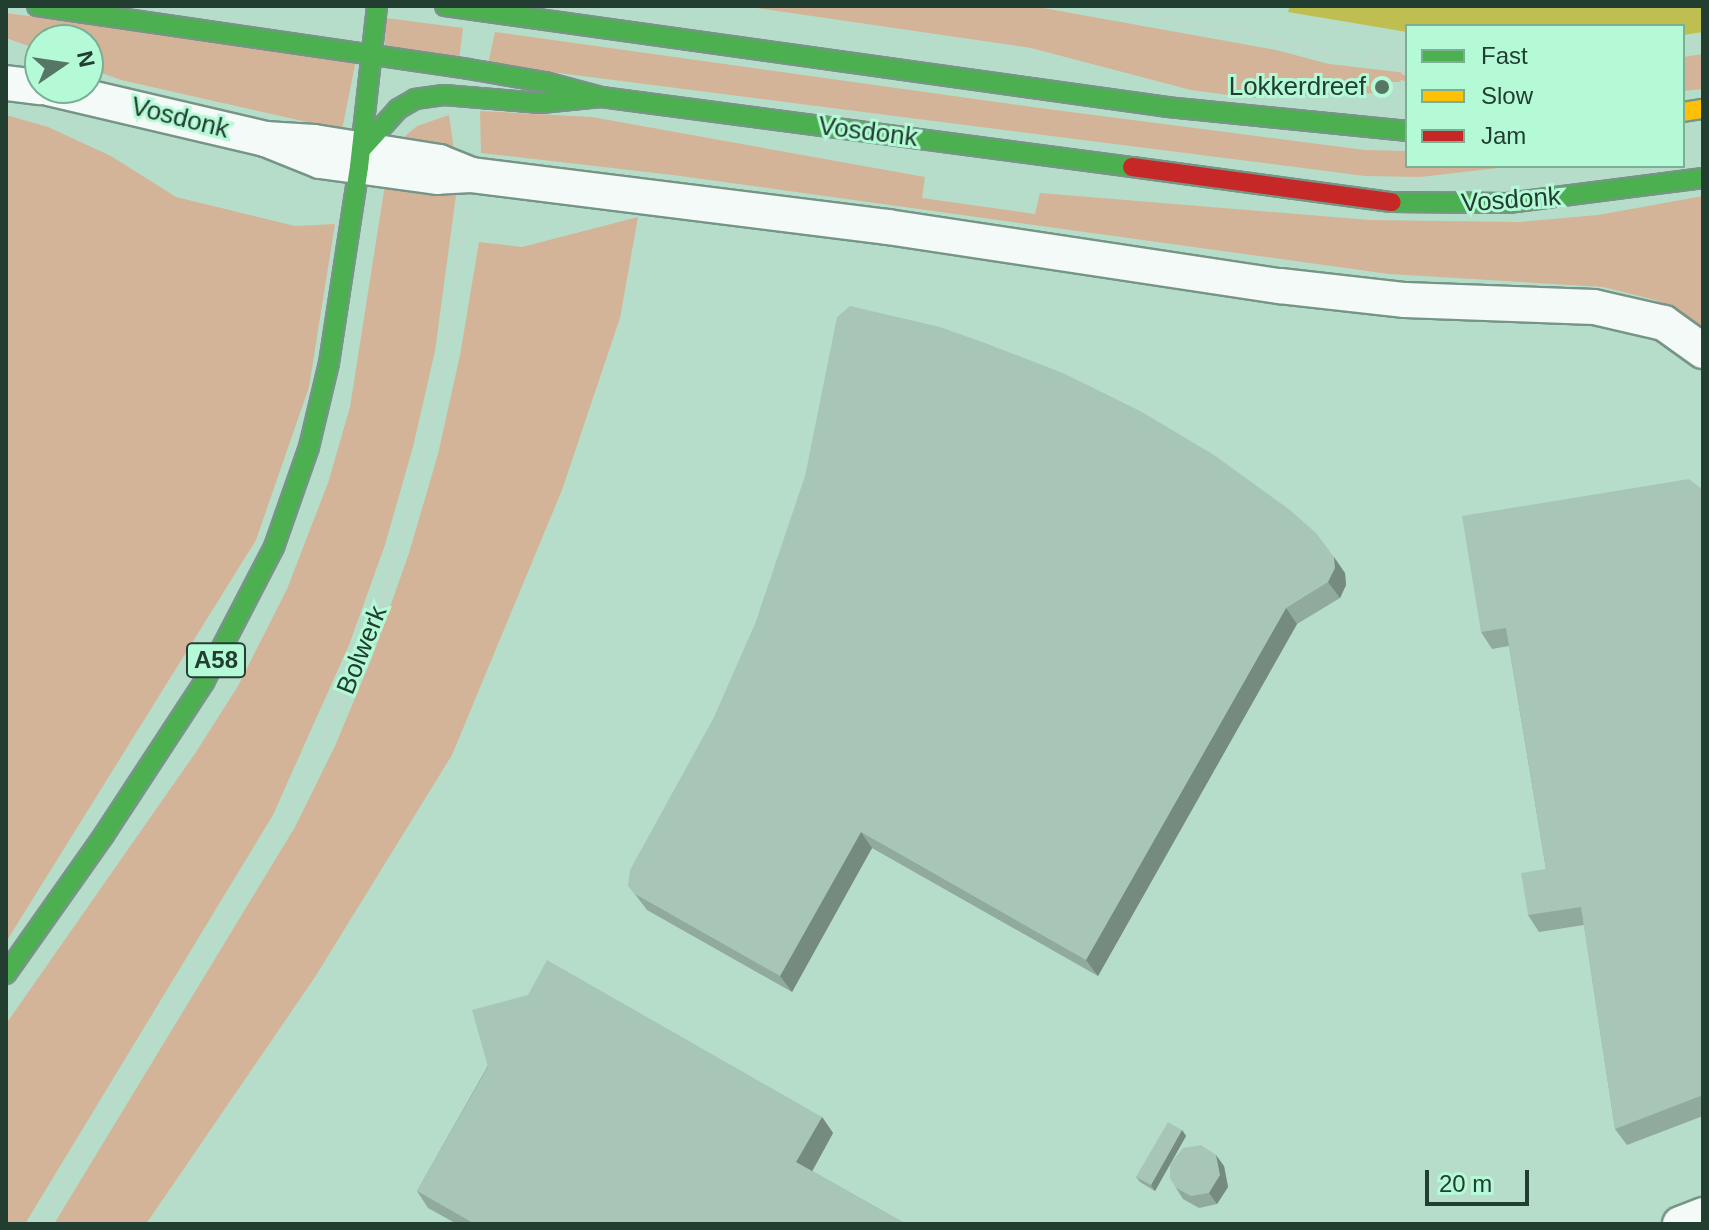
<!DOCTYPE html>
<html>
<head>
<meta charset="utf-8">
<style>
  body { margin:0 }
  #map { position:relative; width:1709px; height:1230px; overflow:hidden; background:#b6ddc9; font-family:Arial,sans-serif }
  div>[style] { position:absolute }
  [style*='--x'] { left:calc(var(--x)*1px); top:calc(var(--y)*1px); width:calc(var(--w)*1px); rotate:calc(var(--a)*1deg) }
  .green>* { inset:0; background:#d4b498 }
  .water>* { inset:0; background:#bfbe51 }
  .path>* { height:5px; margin-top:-2.5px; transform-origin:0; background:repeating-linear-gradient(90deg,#c7d2cc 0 2px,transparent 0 8px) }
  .roads { filter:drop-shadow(2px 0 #769586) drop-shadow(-2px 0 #769586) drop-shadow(0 2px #769586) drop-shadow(0 -2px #769586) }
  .street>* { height:34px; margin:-17px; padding:0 17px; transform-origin:17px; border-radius:17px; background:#f4faf7 }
  .fast>* { height:18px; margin:-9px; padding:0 9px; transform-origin:9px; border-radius:9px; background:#4caf50 }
  .slow>* { height:18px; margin:-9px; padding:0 9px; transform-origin:9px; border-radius:9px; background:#ffc107 }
  .jam>* { height:18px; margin:-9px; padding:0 9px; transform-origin:9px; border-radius:9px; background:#c62828 }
  .wall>* { inset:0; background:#90aa9d }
  .shaded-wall>* { inset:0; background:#768b80 }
  .building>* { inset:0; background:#a8c6b7 }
  .dots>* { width:22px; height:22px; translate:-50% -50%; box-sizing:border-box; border:4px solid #b4fad6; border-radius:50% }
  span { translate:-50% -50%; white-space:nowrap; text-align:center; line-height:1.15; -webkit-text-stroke:6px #b4fad6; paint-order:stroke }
  .shield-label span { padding:2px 6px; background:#b4fad6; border:2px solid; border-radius:6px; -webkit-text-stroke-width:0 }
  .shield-label { font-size:24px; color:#223e31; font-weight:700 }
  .poi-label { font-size:26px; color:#223e31 }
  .right { translate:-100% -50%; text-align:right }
  .street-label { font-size:26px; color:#223e31 }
  .frame { position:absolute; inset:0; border:8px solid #223e31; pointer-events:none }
  .legend { position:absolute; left:1405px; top:24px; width:280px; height:144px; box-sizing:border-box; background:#b4fad6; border:2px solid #7aaf94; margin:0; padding:10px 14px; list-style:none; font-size:24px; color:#223e31 }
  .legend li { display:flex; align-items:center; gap:16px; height:40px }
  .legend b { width:40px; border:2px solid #7aaf94 }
  .north { position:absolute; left:24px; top:24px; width:80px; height:80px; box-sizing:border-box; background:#b4fad6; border:2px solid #7aaf94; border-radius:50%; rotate:77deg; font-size:22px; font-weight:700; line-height:32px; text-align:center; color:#223e31 }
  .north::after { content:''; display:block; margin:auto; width:28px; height:36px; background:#567666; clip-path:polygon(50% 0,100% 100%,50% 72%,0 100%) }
  .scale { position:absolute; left:1425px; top:1170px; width:104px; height:36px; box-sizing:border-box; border:4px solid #223e31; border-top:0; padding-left:10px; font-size:24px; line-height:28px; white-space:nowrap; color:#223e31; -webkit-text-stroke:6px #b4fad6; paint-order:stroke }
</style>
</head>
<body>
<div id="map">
  <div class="green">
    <div style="clip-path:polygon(743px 6px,1032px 6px,1276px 50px,1329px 64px,1407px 73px,1407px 82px,1376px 82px,1376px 93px,1251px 98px,1191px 90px,1031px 48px)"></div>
    <div style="clip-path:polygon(6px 13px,356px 60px,342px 130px,121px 80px,88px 68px,88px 40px,40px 40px,40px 50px,6px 38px)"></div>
    <div style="clip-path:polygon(386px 18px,463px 28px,459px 60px,385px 49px)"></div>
    <div style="clip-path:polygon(495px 32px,1032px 107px,1365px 150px,1407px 151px,1407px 166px,1516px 166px,1420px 177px,1365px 176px,488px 64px)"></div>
    <div style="clip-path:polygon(1703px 54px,1703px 89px,1683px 91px,1683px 57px)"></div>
    <div style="clip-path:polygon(480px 111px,592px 117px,925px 177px,922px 198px,1035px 214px,1040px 193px,1370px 220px,1519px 222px,1598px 215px,1703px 196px,1703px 327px,1655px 300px,1603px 287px,1389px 274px,673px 175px,481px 153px)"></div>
    <div style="clip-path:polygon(6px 115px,48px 127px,111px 156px,176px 197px,295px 226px,335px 224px,309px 387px,256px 540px,6px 942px)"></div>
    <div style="clip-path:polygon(449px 115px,454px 150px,397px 143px,417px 126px)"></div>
    <div style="clip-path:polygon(386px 178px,457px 188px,435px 351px,413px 447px,385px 545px,349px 645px,273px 815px,25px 1224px,6px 1224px,6px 1024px,196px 752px,238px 686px,287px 589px,328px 483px,350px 407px)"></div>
    <div style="clip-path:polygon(638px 217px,620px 318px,562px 490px,452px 755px,315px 977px,146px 1224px,54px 1224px,295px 827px,335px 746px,373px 655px,409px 553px,438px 454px,460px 355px,479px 242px,522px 247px)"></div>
  </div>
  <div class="water">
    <div style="clip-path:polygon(1290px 6px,1703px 6px,1703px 32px,1683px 35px,1683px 26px,1407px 26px,1407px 32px,1288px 12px)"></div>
  </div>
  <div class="path">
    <div style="--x:1092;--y:6;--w:158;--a:9.5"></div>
    <div style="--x:1248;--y:32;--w:89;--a:14.3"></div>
    <div style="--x:1334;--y:54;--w:74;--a:7.8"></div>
    <div style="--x:1683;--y:49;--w:21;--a:-14"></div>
    <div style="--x:1403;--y:82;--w:18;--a:-87"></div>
    <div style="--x:38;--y:1224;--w:469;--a:-58.6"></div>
    <div style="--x:282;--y:824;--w:206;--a:-64.7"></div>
    <div style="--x:370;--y:638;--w:138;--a:-72.7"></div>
    <div style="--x:411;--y:506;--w:139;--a:-77.6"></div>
    <div style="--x:441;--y:370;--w:163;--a:-81.2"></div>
  </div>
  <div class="roads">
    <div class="street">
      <div style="--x:6;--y:83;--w:34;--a:7"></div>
      <div style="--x:48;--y:88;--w:223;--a:13.2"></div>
      <div style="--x:265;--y:139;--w:49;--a:3.5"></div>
      <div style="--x:314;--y:142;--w:127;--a:9.1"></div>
      <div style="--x:439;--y:162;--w:35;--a:22"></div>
      <div style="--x:471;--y:175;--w:34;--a:177"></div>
      <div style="--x:437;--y:177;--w:118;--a:-172.2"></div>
      <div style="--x:320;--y:161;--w:59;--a:-158.2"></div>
      <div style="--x:471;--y:175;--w:420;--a:7.1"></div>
      <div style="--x:888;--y:227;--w:396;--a:8.6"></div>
      <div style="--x:1280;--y:286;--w:126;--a:6.4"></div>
      <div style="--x:1405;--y:300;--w:189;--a:2.1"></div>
      <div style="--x:1594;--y:307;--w:72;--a:12.9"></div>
      <div style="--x:1664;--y:323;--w:48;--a:35.7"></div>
      <div style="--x:1680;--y:1224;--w:25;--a:-21"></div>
    </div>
    <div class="fast">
      <div style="--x:37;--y:6;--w:436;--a:8.3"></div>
      <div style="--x:468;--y:69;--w:78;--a:9.6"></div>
      <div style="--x:545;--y:82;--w:58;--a:15"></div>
      <div style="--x:601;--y:97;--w:536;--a:7.51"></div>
      <div style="--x:445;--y:6;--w:729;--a:7.96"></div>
      <div style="--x:1167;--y:107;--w:241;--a:5.7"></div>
      <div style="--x:361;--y:150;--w:55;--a:-47.9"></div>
      <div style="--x:398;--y:109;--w:20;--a:-30"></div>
      <div style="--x:415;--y:99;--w:29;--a:-8"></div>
      <div style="--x:444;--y:95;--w:97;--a:4.7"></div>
      <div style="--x:541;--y:103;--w:60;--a:-5.7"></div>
      <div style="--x:1392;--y:202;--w:116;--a:0.5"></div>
      <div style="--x:1508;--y:203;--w:197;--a:-7.3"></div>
      <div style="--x:6;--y:974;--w:170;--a:-54.8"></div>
      <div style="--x:104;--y:835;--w:183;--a:-56.8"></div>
      <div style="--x:204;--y:682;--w:152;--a:-62.6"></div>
      <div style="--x:274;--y:547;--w:106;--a:-70.7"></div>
      <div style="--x:309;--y:447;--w:86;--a:-76.6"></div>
      <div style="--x:329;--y:363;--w:198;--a:-81.3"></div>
      <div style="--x:359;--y:167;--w:162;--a:-83.6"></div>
    </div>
    <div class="slow">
      <div style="--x:1683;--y:112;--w:20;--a:-9"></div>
    </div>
    <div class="jam">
      <div style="--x:1132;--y:167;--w:262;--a:7.7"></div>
    </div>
  </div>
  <div class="wall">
    <div style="clip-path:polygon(1703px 490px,1703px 1116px,1627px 1145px,1615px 1129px,1584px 925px,1539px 932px,1528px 915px,1546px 869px,1509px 646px,1492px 649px,1481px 632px)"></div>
    <div style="clip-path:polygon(1345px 573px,1346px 585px,1340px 598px,1297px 624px,1098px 976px,872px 848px,792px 992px,647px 910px,628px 885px)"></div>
    <div style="clip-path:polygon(528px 995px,822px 1117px,833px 1133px,812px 1171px,906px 1224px,457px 1224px,428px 1208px,417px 1191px)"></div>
    <div style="clip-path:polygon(1182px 1130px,1186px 1136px,1155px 1191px,1140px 1182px,1136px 1177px)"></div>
    <div style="clip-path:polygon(1224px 1166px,1228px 1187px,1217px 1204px,1199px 1208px,1183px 1199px,1176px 1188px)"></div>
  </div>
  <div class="shaded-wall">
    <div style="clip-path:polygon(1334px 557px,1345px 573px,1346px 585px,1340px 598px,1328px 582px)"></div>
    <div style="clip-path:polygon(1286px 608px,1297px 624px,1098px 976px,1086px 960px)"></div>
    <div style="clip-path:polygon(861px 832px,872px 848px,792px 992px,780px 976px)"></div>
    <div style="clip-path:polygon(822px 1117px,833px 1133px,808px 1179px,796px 1162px)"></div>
    <div style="clip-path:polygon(1182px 1130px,1186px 1136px,1155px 1191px,1151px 1185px)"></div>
    <div style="clip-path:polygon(1216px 1155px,1224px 1166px,1228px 1187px,1217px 1204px,1209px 1193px)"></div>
  </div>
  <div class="building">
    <div style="clip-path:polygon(850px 306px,940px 327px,985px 343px,1063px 373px,1142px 412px,1214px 455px,1290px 510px,1316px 533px,1334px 557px,1335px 568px,1328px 582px,1286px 608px,1086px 960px,861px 832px,780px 976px,635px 894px,628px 885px,630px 870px,713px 719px,755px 624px,805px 476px,837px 317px)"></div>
    <div style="clip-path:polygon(1689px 479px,1703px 490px,1703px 1095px,1615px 1129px,1581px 907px,1528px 915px,1521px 873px,1546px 869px,1506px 628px,1481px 632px,1462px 516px)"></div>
    <div style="clip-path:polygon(547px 960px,822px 1117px,796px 1162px,906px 1224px,475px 1224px,417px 1191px,488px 1067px,472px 1010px,528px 995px)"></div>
    <div style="clip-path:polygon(1168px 1122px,1182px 1130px,1151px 1185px,1136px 1177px)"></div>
    <div style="clip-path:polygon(1201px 1145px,1216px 1155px,1220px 1175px,1209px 1193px,1191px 1196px,1176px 1188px,1170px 1178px,1170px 1164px,1183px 1148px)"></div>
  </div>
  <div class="dots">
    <div style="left:1382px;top:87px;background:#567666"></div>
  </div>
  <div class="shield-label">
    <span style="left:216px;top:660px">A58</span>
  </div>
  <div class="poi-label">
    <span class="right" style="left:1366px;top:87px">Lokkerdreef</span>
  </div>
  <div class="street-label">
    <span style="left:180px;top:118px;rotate:14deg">Vosdonk</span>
    <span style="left:868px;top:132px;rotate:7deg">Vosdonk</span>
    <span style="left:1511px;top:200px;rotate:-4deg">Vosdonk</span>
    <span style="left:362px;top:650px;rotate:-68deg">Bolwerk</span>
  </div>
  <div class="frame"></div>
  <ul class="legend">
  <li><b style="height:10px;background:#4caf50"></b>Fast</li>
  <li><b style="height:10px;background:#ffc107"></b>Slow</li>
  <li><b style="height:10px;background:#c62828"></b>Jam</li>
  </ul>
  <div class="north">N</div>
  <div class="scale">20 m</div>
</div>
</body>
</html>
